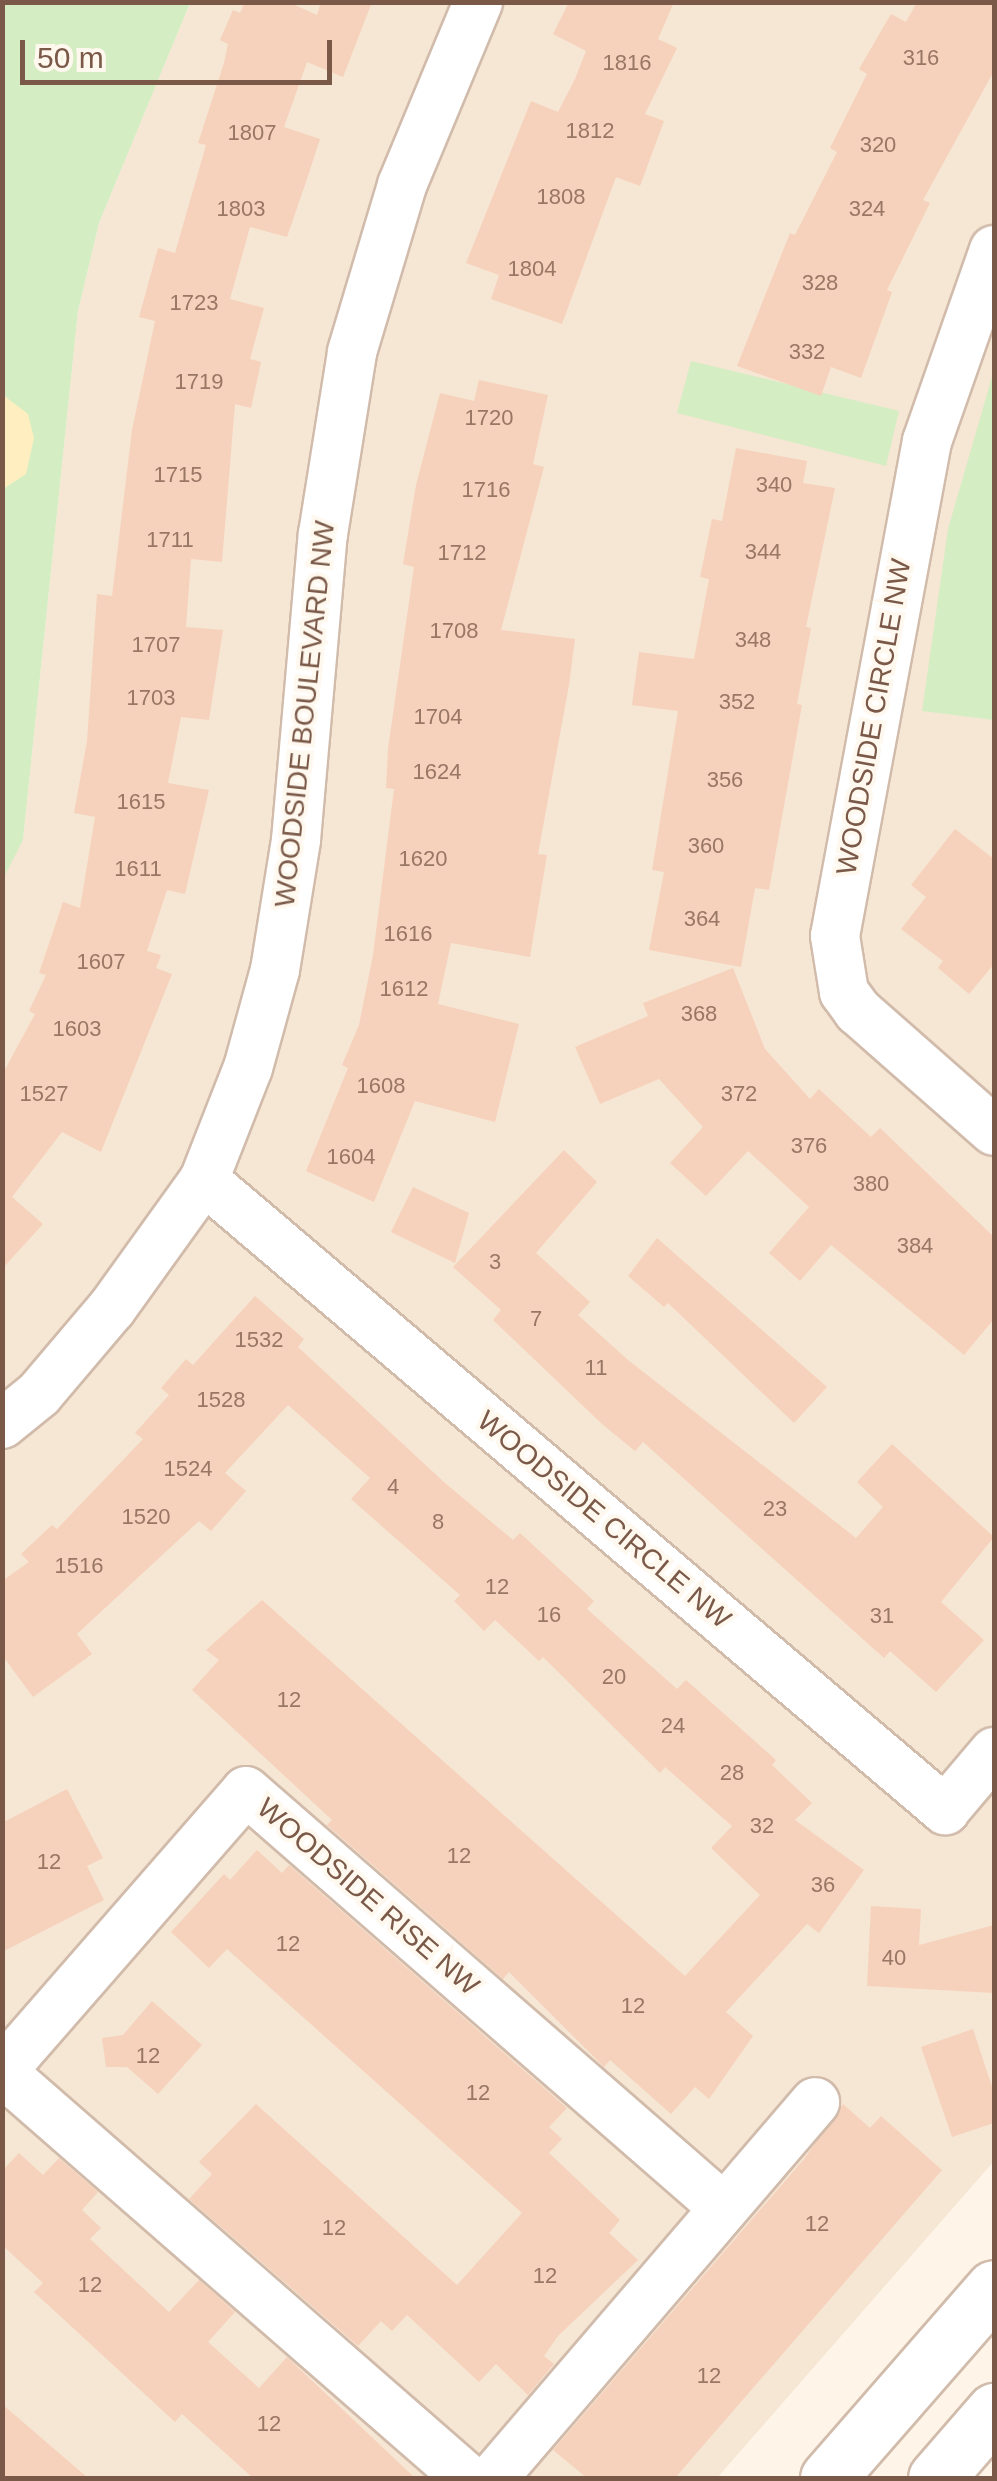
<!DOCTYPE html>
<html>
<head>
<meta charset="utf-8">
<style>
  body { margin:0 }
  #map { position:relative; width:997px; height:2481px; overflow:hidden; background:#fef4e7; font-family:Arial,sans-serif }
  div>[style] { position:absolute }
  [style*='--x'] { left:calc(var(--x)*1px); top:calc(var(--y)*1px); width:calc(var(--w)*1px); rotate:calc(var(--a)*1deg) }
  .residential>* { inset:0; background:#f6e6d4 }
  .green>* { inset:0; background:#d5edc3 }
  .sand>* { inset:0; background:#ffefc0 }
  .building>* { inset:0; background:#f6d2bc }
  .roads { filter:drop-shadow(2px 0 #d1bbab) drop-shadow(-2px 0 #d1bbab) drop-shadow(0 2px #d1bbab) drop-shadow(0 -2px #d1bbab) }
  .street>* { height:48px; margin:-24px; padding:0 24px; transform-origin:24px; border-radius:24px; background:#fff }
  .secondary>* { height:55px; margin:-27.5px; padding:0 27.5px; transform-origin:27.5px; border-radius:27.5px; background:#fff }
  span { translate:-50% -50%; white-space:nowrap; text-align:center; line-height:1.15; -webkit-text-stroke:8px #fff8ef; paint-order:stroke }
  .number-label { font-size:22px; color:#997765 }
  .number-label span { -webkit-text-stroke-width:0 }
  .street-label { font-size:28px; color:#7a5948 }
  .frame { position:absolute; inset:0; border:5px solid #7a5948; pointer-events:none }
  .scale { position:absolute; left:20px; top:40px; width:312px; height:45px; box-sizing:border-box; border:5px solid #7a5948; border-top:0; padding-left:12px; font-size:30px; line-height:35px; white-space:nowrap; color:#7a5948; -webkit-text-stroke:8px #fff8ef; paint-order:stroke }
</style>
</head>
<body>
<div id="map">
  <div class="residential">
    <div style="clip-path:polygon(190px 3px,994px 3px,994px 2161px,717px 2478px,3px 2478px,2px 879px,23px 840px,78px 311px,99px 223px)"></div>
  </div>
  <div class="green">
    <div style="clip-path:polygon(3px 3px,190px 3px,99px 223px,78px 311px,23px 840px,3px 879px)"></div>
    <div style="clip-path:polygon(691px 361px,899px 411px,886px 466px,677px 413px)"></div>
    <div style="clip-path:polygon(994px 370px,994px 720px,922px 711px,948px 529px)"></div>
  </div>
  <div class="sand">
    <div style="clip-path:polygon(3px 395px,28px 414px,34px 438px,26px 474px,3px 489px)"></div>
  </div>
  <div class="building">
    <div style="clip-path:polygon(245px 2px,288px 2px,317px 15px,321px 2px,372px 2px,343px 77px,307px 62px,284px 127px,320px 139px,307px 179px,287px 237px,250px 227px,230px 299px,264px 308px,250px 359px,261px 362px,251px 408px,235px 404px,222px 562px,191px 559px,186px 627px,223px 630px,209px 720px,181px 717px,168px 783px,209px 790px,185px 894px,167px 890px,147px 951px,161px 955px,156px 968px,172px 974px,101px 1152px,62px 1132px,12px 1197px,43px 1224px,2px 1269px,2px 1075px,35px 1014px,29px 1011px,46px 975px,39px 973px,63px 902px,80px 908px,95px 817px,74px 813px,87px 741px,97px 594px,112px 596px,132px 430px,155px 321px,139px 317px,158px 248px,175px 253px,206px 145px,198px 143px,224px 63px,228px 44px,220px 40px,233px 10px,240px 13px)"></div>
    <div style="clip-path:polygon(569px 2px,674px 2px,658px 39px,677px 48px,645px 114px,664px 121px,640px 186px,616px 177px,562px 324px,491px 299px,499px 275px,466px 263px,531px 101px,558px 112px,575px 79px,586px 51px,553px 34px)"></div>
    <div style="clip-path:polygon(917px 2px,994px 2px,994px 71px,923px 200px,930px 203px,887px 290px,892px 292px,861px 378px,831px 367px,821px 396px,737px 366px,790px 233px,795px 235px,837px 152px,830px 148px,867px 74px,859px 69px,891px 14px,906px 22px)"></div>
    <div style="clip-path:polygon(479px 380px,548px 395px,533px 464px,544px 467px,501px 630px,575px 639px,569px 685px,538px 854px,547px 855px,530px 957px,451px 943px,438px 1004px,519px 1024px,495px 1122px,415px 1101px,374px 1202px,306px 1171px,348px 1068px,342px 1065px,359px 1025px,373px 955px,394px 789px,386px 788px,388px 749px,414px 567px,403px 564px,416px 485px,440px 393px,474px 401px)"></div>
    <div style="clip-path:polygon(736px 448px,807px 461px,803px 483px,835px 488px,806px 627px,811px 628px,797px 704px,802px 705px,769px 890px,755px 888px,741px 967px,649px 950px,664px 872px,652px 870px,678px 711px,632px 705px,639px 652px,694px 659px,709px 579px,700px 577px,712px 519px,722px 521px)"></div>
    <div style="clip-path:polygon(955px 829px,994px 859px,994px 964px,969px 994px,938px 968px,943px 961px,901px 929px,926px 897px,911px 885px)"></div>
    <div style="clip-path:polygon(733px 968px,765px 1049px,810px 1099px,819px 1089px,871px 1137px,880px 1128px,994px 1237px,994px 1319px,964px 1355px,831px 1245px,800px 1281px,769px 1253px,809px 1207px,748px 1151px,706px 1196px,670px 1163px,703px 1127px,659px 1079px,600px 1104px,575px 1047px,648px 1016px,643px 1003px)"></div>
    <div style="clip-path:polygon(564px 1150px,597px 1182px,536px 1253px,590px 1302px,578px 1315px,628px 1360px,856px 1538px,883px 1507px,857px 1482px,892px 1444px,994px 1537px,941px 1602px,984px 1640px,936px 1692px,890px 1651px,884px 1658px,643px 1442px,635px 1451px,602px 1424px,493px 1320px,501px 1310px,453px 1267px)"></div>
    <div style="clip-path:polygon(413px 1187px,469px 1213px,455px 1263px,391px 1232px)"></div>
    <div style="clip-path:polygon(657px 1238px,827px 1387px,794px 1423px,668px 1303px,664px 1307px,628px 1276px)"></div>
    <div style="clip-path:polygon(255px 1296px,304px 1339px,298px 1347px,445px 1483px,513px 1540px,520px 1533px,594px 1601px,587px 1609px,677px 1689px,686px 1680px,776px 1760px,772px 1765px,812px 1803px,795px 1820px,864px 1870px,819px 1933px,807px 1924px,726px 2012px,753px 2036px,709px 2099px,695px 2087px,671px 2114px,610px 2060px,604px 2067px,509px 1972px,503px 1979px,327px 1825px,332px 1820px,192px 1690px,219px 1660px,206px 1650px,262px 1600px,685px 1976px,760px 1895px,711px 1848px,732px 1826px,665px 1767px,660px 1773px,543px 1657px,539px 1661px,495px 1620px,484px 1631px,454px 1601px,460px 1595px,351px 1499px,370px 1478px,288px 1405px,225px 1473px,246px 1491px,211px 1531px,199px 1521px,77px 1634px,92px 1654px,33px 1697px,2px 1655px,2px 1581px,29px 1562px,21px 1554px,52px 1525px,57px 1529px,143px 1439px,135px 1433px,169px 1395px,161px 1388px,186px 1359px,193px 1365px)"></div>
    <div style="clip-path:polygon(67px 1789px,103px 1858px,87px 1866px,104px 1900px,2px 1952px,2px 1823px)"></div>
    <div style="clip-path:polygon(257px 1850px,282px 1873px,289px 1865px,567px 2108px,549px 2127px,562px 2139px,549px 2153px,620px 2220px,609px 2233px,638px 2260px,558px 2336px,544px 2356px,554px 2364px,528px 2395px,496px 2364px,479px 2382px,407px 2315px,392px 2331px,381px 2321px,358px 2346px,189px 2199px,212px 2174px,199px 2162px,256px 2104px,457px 2285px,522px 2213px,227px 1949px,209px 1968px,171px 1932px,224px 1874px,230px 1880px)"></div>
    <div style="clip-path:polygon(871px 1906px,921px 1909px,919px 1945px,994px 1925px,994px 1993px,867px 1986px)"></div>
    <div style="clip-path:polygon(152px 2001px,202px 2045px,158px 2094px,127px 2067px,106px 2067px,102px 2038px,123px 2035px)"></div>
    <div style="clip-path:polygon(973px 2029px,994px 2093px,994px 2123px,952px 2137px,921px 2047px)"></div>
    <div style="clip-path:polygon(843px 2104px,870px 2128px,881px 2116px,942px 2170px,675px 2478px,587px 2478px,553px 2450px,804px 2159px)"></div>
    <div style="clip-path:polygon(19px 2153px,43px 2175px,59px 2158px,98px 2192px,82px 2210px,101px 2228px,90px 2239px,169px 2312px,199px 2280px,235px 2312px,208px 2342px,259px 2388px,287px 2357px,415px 2478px,253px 2478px,182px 2414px,175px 2422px,34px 2292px,43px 2283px,2px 2245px,2px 2171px)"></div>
    <div style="clip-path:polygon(2px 2404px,88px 2478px,2px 2478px)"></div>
  </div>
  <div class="roads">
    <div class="street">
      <div style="--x:994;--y:250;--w:202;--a:109.3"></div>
      <div style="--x:927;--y:441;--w:503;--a:100.53"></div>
      <div style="--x:835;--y:936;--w:57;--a:80.9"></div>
      <div style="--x:844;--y:992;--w:24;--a:54"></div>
      <div style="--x:858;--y:1011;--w:181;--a:41.4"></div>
      <div style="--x:204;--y:1180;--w:973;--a:40.37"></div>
      <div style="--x:945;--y:1810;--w:76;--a:-49.8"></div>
      <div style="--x:2;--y:1424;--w:48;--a:-39"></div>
      <div style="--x:39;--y:1394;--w:113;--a:-49.7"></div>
      <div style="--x:112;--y:1308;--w:158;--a:-54.3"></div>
      <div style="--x:204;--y:1180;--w:120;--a:-68.6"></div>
      <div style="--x:248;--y:1068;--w:102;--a:-74.6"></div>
      <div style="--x:275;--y:970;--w:132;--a:-80.8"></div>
      <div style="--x:296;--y:840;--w:307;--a:-85"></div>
      <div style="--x:323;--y:534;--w:184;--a:-80.9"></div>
      <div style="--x:352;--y:352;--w:174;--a:-73.3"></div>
      <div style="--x:402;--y:185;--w:198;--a:-67.4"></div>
      <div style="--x:2;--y:2071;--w:371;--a:-48.9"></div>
      <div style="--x:246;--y:1791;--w:634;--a:41.1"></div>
      <div style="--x:2;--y:2072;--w:617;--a:41.12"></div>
      <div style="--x:493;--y:2478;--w:495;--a:-49.4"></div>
    </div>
    <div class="secondary">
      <div style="--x:828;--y:2478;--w:252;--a:-48.9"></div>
      <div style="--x:936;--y:2478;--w:89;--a:-49.1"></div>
    </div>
  </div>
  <div class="number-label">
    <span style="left:921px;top:58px">316</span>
    <span style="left:627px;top:63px">1816</span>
    <span style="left:590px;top:131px">1812</span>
    <span style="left:252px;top:133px">1807</span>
    <span style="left:878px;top:145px">320</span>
    <span style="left:561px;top:197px">1808</span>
    <span style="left:241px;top:209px">1803</span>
    <span style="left:867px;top:209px">324</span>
    <span style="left:532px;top:269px">1804</span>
    <span style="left:820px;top:283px">328</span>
    <span style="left:194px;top:303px">1723</span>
    <span style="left:807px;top:352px">332</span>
    <span style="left:199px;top:382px">1719</span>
    <span style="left:489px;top:418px">1720</span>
    <span style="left:178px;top:475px">1715</span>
    <span style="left:774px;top:485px">340</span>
    <span style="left:486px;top:490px">1716</span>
    <span style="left:170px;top:540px">1711</span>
    <span style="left:763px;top:552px">344</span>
    <span style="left:462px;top:553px">1712</span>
    <span style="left:454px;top:631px">1708</span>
    <span style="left:753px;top:640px">348</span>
    <span style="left:156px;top:645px">1707</span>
    <span style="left:151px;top:698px">1703</span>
    <span style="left:737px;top:702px">352</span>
    <span style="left:438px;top:717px">1704</span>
    <span style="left:437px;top:772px">1624</span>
    <span style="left:725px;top:780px">356</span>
    <span style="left:141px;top:802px">1615</span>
    <span style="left:706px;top:846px">360</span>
    <span style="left:423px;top:859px">1620</span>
    <span style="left:138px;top:869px">1611</span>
    <span style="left:702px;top:919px">364</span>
    <span style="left:408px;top:934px">1616</span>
    <span style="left:101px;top:962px">1607</span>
    <span style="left:404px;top:989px">1612</span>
    <span style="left:699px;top:1014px">368</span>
    <span style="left:77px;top:1029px">1603</span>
    <span style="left:381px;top:1086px">1608</span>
    <span style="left:44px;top:1094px">1527</span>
    <span style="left:739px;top:1094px">372</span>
    <span style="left:809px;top:1146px">376</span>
    <span style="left:351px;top:1157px">1604</span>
    <span style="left:871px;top:1184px">380</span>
    <span style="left:915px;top:1246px">384</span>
    <span style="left:495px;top:1262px">3</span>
    <span style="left:536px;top:1319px">7</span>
    <span style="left:259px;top:1340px">1532</span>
    <span style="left:596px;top:1368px">11</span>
    <span style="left:221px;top:1400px">1528</span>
    <span style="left:188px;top:1469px">1524</span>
    <span style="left:393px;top:1487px">4</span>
    <span style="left:775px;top:1509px">23</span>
    <span style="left:146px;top:1517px">1520</span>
    <span style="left:438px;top:1522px">8</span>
    <span style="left:79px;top:1566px">1516</span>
    <span style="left:497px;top:1587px">12</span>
    <span style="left:549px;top:1615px">16</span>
    <span style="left:882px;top:1616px">31</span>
    <span style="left:614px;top:1677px">20</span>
    <span style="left:289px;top:1700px">12</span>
    <span style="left:673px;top:1726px">24</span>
    <span style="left:732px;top:1773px">28</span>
    <span style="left:762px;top:1826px">32</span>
    <span style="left:459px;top:1856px">12</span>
    <span style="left:49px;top:1862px">12</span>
    <span style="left:823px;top:1885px">36</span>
    <span style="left:288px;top:1944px">12</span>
    <span style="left:894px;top:1958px">40</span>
    <span style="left:633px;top:2006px">12</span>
    <span style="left:148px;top:2056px">12</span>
    <span style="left:478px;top:2093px">12</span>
    <span style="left:817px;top:2224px">12</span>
    <span style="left:334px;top:2228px">12</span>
    <span style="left:545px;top:2276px">12</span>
    <span style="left:90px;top:2285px">12</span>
    <span style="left:709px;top:2376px">12</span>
    <span style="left:269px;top:2424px">12</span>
  </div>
  <div class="street-label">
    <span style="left:305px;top:714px;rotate:-84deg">WOODSIDE BOULEVARD NW</span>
    <span style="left:874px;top:717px;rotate:-80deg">WOODSIDE CIRCLE NW</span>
    <span style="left:604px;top:1520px;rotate:40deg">WOODSIDE CIRCLE NW</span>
    <span style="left:368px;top:1897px;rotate:41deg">WOODSIDE RISE NW</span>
  </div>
  <div class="frame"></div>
  <div class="scale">50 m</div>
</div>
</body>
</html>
